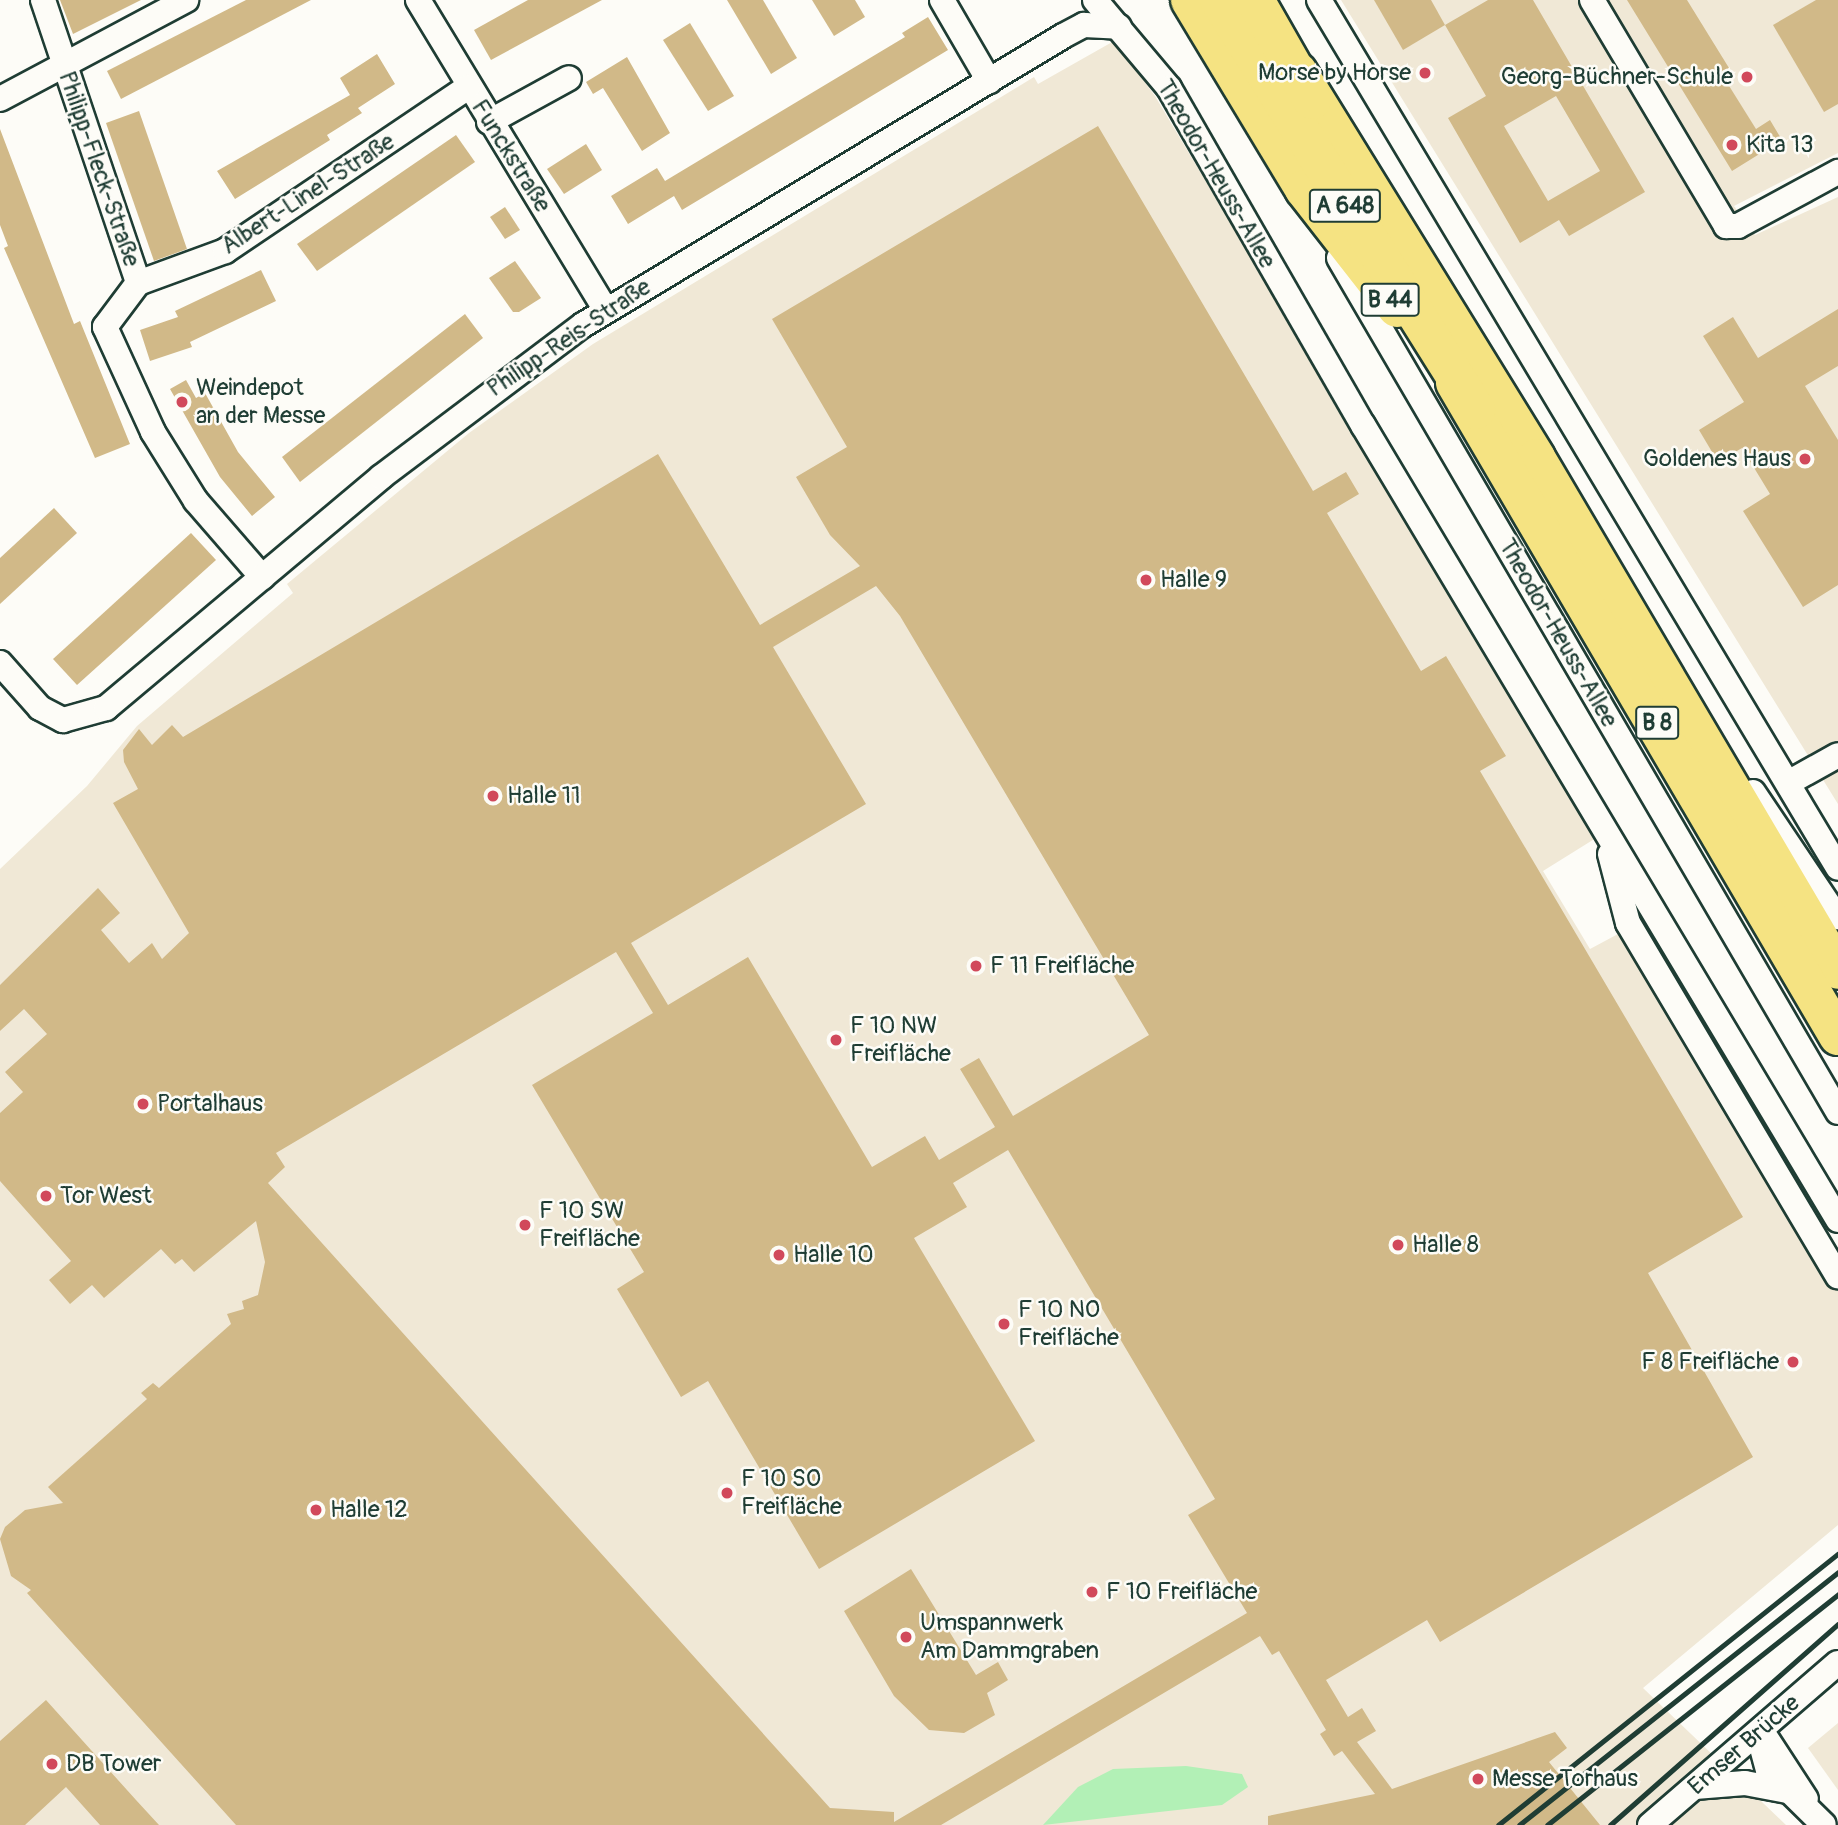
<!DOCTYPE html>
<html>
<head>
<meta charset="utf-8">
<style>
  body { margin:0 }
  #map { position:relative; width:1838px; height:1825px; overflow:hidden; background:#fdfcf7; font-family:Pangolin,sans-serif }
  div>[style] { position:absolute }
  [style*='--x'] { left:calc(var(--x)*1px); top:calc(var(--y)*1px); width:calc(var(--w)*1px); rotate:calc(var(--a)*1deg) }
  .built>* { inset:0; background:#f0e8d6 }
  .green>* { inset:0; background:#b2f0b6 }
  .building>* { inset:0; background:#d1b988 }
  .roads { filter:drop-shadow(2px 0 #1f3d34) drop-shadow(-2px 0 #1f3d34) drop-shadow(0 2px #1f3d34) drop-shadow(0 -2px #1f3d34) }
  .minor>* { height:24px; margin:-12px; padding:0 12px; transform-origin:12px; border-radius:12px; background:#fdfcf7 }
  .primary>* { height:38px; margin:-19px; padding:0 19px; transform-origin:19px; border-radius:19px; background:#f5e382 }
  .motorway>* { height:38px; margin:-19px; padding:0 19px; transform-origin:19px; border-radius:19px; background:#f5e382 }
  .rail>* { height:5px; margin:-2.5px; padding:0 2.5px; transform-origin:2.5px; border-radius:2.5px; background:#1f3d34 }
  .dots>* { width:19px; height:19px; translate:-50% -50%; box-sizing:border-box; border:4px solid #fdfcf7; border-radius:50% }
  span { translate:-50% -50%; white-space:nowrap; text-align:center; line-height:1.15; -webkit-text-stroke:5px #fdfcf7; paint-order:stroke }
  .shield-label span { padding:2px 5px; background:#fdfcf7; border:2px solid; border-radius:5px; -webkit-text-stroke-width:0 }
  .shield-label { font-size:23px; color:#1f3d34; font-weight:700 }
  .poi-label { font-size:24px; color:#1f3d34 }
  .right { translate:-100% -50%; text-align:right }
  .left { translate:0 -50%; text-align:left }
  .street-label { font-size:24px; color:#1f3d34 }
</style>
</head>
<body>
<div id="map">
  <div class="built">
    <div style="clip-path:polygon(1341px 0,1838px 0,1838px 153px,1734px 206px,1755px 235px,1838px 197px,1838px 804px)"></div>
    <div style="clip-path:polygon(1114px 41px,1155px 96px,1596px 838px,1543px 871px,1590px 949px,1646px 919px,1838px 1251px,1838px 1525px,1643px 1688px,1786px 1825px,0 1825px,0 869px,87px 786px,137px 726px,293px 593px,287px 584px,469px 433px,593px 344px,1034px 77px,1038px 84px)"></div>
    <div style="clip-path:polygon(1838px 1723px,1838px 1790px,1808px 1748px)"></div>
  </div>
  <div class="green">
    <div style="clip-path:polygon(1186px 1766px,1242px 1774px,1248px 1787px,1222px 1805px,1043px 1825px,1078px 1787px,1113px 1769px)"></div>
  </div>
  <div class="building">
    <div style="clip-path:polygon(60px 0,141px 0,73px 34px)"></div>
    <div style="clip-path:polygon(246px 0,311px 0,121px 99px,107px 71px)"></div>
    <div style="clip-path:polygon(528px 0,602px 0,491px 60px,474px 30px)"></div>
    <div style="clip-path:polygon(727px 0,763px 0,797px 58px,771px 74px)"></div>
    <div style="clip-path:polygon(812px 0,855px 0,865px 17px,834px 36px)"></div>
    <div style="clip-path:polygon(1374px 0,1431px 0,1445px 25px,1403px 50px)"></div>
    <div style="clip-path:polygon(evenodd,1488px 0,1533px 0,1645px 192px,1569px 236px,1559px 220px,1520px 243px,1448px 118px,1486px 96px,1445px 25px,1488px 0,1556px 96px,1600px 171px,1548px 201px,1504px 126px,1556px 96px)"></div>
    <div style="clip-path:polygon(1627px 0,1687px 0,1729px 68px,1721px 73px,1756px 129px,1770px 120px,1782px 140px,1732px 171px)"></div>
    <div style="clip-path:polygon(1816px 0,1838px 0,1838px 104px,1824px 112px,1773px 25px)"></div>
    <div style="clip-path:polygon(928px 17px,948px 50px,682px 210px,674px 196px,628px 224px,611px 196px,657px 168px,665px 181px,905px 37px,902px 33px)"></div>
    <div style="clip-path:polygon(690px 23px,734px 96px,708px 111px,663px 40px)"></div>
    <div style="clip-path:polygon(377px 54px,395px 84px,358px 108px,362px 113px,327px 135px,330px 140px,235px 199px,217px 171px,350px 95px,340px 78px)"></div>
    <div style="clip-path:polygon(627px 57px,670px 133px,642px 151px,603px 88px,593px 94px,586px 82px)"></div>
    <div style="clip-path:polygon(139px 111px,187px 249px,154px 261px,106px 123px)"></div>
    <div style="clip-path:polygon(evenodd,1098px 126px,1313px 491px,1346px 472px,1359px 494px,1327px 513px,1421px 671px,1446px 656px,1506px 756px,1480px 771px,1743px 1217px,1648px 1273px,1753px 1457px,1440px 1642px,1427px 1620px,1326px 1680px,1348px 1717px,1362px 1708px,1376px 1731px,1357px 1742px,1392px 1789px,1555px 1732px,1567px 1748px,1549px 1762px,1600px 1825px,1268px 1825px,1268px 1816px,1375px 1794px,1342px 1751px,1334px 1756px,1320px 1734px,1326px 1730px,1279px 1651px,1272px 1655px,1260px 1636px,941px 1825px,236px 1825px,27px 1593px,31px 1590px,11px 1576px,0 1539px,5px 1527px,25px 1510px,63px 1503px,48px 1487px,147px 1399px,141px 1393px,153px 1383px,159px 1388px,231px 1324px,227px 1314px,244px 1309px,242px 1301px,258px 1295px,265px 1262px,256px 1221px,194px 1272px,182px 1259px,175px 1264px,161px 1249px,104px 1298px,92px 1285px,70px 1304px,49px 1280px,71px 1261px,0 1181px,0 1113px,23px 1092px,5px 1072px,47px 1034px,24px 1009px,0 1031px,0 985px,98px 888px,120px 913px,101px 930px,129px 963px,152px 943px,162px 959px,189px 933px,113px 803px,138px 789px,124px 762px,123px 750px,139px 729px,152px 745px,172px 725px,183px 737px,658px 454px,760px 625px,860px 566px,830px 535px,796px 477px,847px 447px,772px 319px,1098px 126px,876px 586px,900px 616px,1149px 1035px,1013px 1116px,979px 1058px,960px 1069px,995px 1127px,939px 1160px,925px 1136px,872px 1167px,748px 957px,668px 1005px,631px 943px,866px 804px,773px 647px,876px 586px,1098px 126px,616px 952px,653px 1013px,532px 1085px,644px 1272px,617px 1289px,681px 1397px,708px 1381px,819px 1569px,1035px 1441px,914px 1238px,967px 1207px,953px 1183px,1008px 1150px,1215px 1499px,1188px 1515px,1247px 1613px,894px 1822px,894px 1812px,830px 1808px,268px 1183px,285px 1167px,276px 1153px,616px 952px)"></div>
    <div style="clip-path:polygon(0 129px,74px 324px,80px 321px,130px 444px,95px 458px,4px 248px,8px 246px,0 225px)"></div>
    <div style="clip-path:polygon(456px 135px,475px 162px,317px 271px,297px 244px)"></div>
    <div style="clip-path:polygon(586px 144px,602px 170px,564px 194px,547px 169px)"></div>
    <div style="clip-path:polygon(505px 207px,520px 230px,505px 239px,490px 217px)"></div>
    <div style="clip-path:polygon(515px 261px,541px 298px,519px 312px,513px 312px,489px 278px)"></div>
    <div style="clip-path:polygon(261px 270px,276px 301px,190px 342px,192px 347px,150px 361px,140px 330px,178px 317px,175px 311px)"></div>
    <div style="clip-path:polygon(1838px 309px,1838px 366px,1805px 386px,1838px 440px,1838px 585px,1803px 607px,1743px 511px,1770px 494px,1742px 448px,1718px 462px,1699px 430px,1744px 402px,1703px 336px,1733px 317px,1758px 358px)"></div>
    <div style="clip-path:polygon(465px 314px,483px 338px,300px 482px,282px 457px)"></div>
    <div style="clip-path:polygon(186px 380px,196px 398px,205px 393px,238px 452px,275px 497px,252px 516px,220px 477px,170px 389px)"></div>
    <div style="clip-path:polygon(54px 508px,77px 533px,0 604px,0 558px)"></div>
    <div style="clip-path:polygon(191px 533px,216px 560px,77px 685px,53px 659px)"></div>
    <div style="clip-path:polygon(911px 1569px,976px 1675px,998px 1662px,1008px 1680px,987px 1693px,995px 1715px,964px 1733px,929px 1730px,894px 1696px,844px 1611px)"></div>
    <div style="clip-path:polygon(46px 1700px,136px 1800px,159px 1825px,100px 1825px,66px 1787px,25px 1825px,0 1825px,0 1741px)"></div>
  </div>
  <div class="roads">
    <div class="minor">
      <div style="--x:43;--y:0;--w:299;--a:71.4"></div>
      <div style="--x:418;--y:0;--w:363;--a:58.8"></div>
      <div style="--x:942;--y:0;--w:94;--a:59.9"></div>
      <div style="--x:1095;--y:0;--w:115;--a:49.9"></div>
      <div style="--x:1169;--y:88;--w:389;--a:60.1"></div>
      <div style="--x:1363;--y:425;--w:926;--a:59.14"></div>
      <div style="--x:1319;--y:0;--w:1011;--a:59.12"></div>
      <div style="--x:1592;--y:0;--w:263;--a:59.3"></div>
      <div style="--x:1726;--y:226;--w:12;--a:0"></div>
      <div style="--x:1738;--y:226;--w:114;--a:-28.4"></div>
      <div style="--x:0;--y:99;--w:211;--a:-28"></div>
      <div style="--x:489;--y:122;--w:91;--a:-28.8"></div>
      <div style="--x:1339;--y:258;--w:989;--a:59.7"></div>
      <div style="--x:138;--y:283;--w:93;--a:-20.2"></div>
      <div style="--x:225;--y:251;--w:293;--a:-34"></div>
      <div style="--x:138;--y:283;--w:55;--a:126.9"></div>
      <div style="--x:105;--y:327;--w:115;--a:65.4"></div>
      <div style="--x:153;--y:432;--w:81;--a:58.1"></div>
      <div style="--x:196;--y:501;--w:101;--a:49"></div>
      <div style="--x:0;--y:663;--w:60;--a:48.4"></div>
      <div style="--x:40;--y:708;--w:26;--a:28"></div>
      <div style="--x:63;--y:720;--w:45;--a:-15.6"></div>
      <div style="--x:106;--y:708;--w:359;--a:-40"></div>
      <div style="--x:381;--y:477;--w:253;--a:-37"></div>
      <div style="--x:583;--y:325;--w:560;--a:-31.05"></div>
      <div style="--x:1063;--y:36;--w:24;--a:-28"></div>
      <div style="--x:1084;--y:25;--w:35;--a:3"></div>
      <div style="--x:1788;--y:783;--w:57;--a:-29.2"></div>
      <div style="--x:1753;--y:792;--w:151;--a:56.1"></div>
      <div style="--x:1610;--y:854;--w:71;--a:75.4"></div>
      <div style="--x:1628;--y:923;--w:411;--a:59.3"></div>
      <div style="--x:1761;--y:1730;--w:82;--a:56.9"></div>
      <div style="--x:1758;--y:1733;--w:38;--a:75"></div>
      <div style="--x:1768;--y:1770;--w:78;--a:44.5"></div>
      <div style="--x:1695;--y:1787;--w:50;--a:-4.6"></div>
      <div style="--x:1745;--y:1783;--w:43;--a:10.8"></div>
      <div style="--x:1650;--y:1825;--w:248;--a:-40.8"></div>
    </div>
    <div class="primary">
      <div style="--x:1190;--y:0;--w:221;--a:58.9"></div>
      <div style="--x:1304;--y:189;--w:151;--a:52"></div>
      <div style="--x:1298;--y:72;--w:453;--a:58.3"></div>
      <div style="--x:1536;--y:458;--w:594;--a:59.47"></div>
      <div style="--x:1455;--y:383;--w:757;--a:59.61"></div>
    </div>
    <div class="motorway">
      <div style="--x:1219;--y:0;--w:484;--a:57.9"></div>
      <div style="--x:1255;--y:0;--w:115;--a:60.3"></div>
    </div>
  </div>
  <div class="rail">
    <div style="--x:1498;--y:1825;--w:435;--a:-38.6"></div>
    <div style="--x:1519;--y:1825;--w:407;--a:-38.4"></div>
    <div style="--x:1547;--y:1825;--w:372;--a:-38.4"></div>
    <div style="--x:1610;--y:1825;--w:304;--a:-41.4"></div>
  </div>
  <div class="dots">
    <div style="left:1425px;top:73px;background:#d1495b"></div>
    <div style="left:1747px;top:77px;background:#d1495b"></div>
    <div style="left:1732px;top:145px;background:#d1495b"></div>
    <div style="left:182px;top:402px;background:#d1495b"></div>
    <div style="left:1805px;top:459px;background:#d1495b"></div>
    <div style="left:1146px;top:580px;background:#d1495b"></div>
    <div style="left:493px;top:796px;background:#d1495b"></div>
    <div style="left:976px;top:966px;background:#d1495b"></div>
    <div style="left:836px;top:1040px;background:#d1495b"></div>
    <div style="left:143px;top:1104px;background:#d1495b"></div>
    <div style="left:46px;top:1196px;background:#d1495b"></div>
    <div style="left:525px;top:1225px;background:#d1495b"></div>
    <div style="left:1398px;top:1245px;background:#d1495b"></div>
    <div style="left:779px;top:1255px;background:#d1495b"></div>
    <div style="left:1004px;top:1324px;background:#d1495b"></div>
    <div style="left:1793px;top:1362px;background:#d1495b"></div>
    <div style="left:727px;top:1493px;background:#d1495b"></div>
    <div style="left:316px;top:1510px;background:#d1495b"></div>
    <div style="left:1092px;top:1592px;background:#d1495b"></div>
    <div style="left:906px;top:1637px;background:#d1495b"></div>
    <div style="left:52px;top:1764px;background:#d1495b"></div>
    <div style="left:1478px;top:1779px;background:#d1495b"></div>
  </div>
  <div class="shield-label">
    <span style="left:1345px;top:206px">A 648</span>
    <span style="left:1390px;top:300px">B 44</span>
    <span style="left:1657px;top:723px">B 8</span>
  </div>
  <div class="poi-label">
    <span class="right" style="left:1411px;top:73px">Morse by Horse</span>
    <span class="right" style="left:1733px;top:77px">Georg-Büchner-Schule</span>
    <span class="left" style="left:1746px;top:145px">Kita 13</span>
    <span class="left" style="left:196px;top:402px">Weindepot<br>an der Messe</span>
    <span class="right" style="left:1791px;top:459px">Goldenes Haus</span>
    <span class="left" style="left:1160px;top:580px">Halle 9</span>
    <span class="left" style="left:507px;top:796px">Halle 11</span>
    <span class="left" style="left:990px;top:966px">F 11 Freifläche</span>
    <span class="left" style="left:850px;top:1040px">F 10 NW<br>Freifläche</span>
    <span class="left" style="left:157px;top:1104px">Portalhaus</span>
    <span class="left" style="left:60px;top:1196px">Tor West</span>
    <span class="left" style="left:539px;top:1225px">F 10 SW<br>Freifläche</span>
    <span class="left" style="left:1412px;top:1245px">Halle 8</span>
    <span class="left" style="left:793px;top:1255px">Halle 10</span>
    <span class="left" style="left:1018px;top:1324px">F 10 NO<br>Freifläche</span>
    <span class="right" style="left:1779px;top:1362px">F 8 Freifläche</span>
    <span class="left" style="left:741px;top:1493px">F 10 SO<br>Freifläche</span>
    <span class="left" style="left:330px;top:1510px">Halle 12</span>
    <span class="left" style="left:1106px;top:1592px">F 10 Freifläche</span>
    <span class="left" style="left:920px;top:1637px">Umspannwerk<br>Am Dammgraben</span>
    <span class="left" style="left:66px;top:1764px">DB Tower</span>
    <span class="left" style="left:1492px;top:1779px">Messe Torhaus</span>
  </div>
  <div class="street-label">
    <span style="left:511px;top:156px;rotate:58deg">Funckstraße</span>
    <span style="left:99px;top:169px;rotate:71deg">Philipp-Fleck-Straße</span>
    <span style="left:1216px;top:174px;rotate:60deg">Theodor-Heuss-Allee</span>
    <span style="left:308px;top:194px;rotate:-33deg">Albert-Linel-Straße</span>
    <span style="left:569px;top:338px;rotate:-34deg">Philipp-Reis-Straße</span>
    <span style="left:1558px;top:633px;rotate:60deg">Theodor-Heuss-Allee</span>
    <span style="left:1744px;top:1745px;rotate:-41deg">Emser Brücke</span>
  </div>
</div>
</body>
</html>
